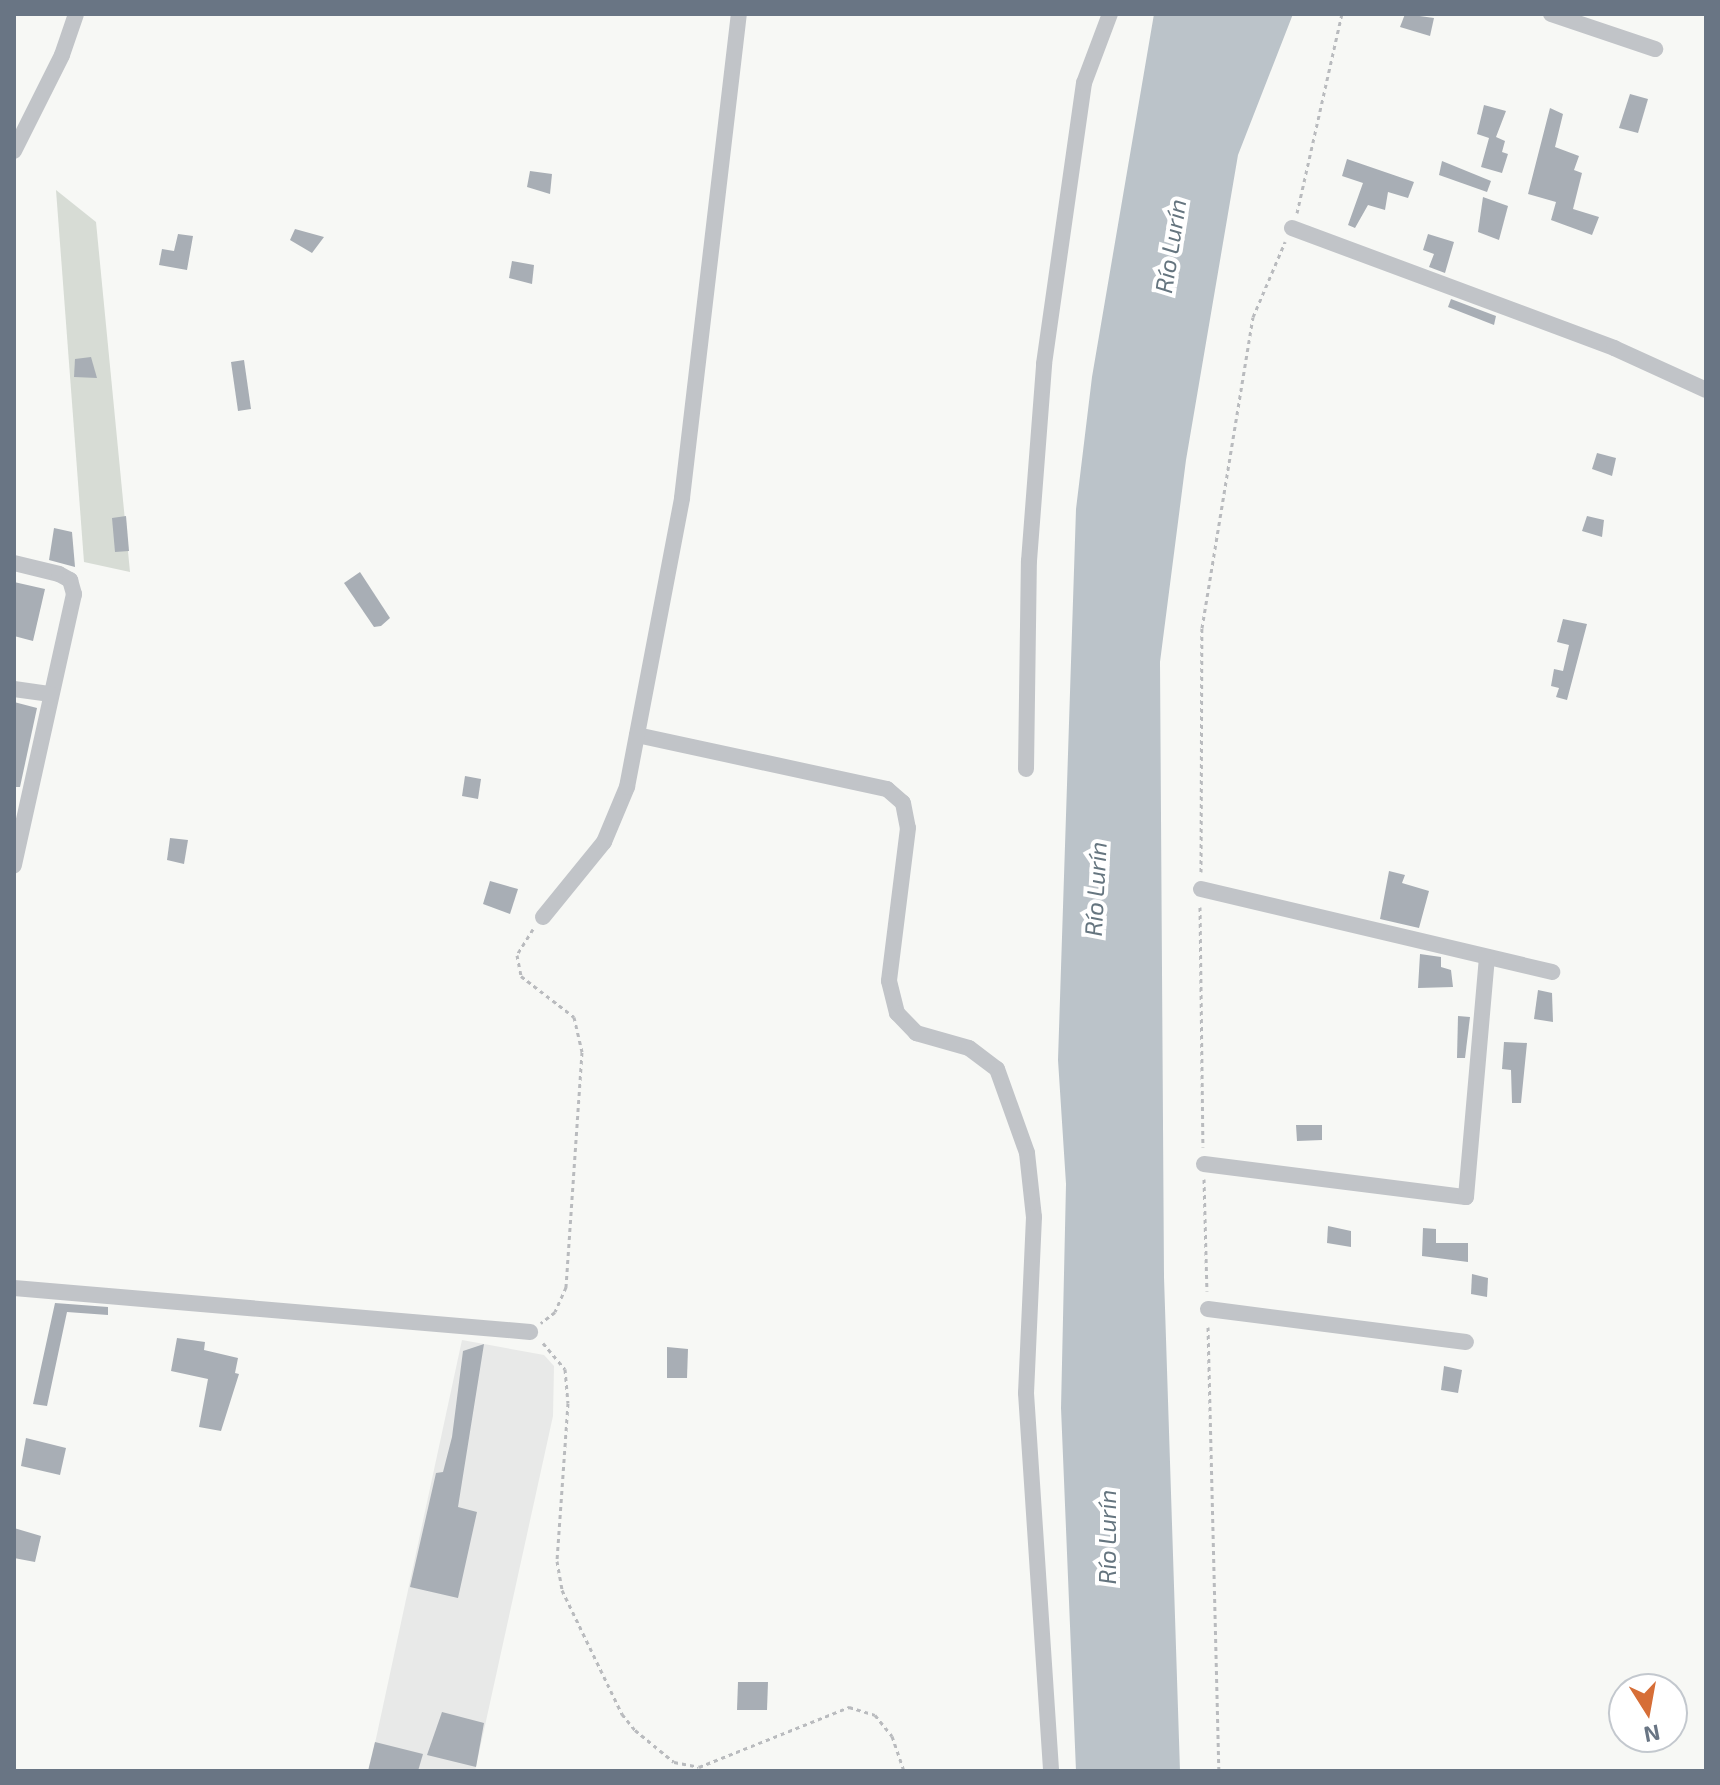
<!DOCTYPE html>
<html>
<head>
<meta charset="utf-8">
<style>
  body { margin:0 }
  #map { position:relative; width:1720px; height:1785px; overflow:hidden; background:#f7f8f5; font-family:"Exo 2",sans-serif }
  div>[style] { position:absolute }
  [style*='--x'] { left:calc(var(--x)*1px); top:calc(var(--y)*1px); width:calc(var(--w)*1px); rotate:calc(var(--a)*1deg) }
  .built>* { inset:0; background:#e8e9e8 }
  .green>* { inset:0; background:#d7dcd5 }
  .water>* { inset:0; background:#bbc3c9 }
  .building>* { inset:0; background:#a8aeb5 }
  .path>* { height:3px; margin-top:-1.5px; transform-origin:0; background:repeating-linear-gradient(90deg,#b9bbbe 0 4px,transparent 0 8px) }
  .minor>* { height:16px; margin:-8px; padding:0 8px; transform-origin:8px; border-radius:8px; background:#c1c4c8 }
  span { translate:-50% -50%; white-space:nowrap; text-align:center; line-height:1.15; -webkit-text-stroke:8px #fff; paint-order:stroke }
  .water-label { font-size:24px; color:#65757f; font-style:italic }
  .frame { position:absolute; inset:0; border:16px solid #697584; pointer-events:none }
  .north { position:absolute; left:1608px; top:1673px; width:80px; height:80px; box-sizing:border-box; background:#fff; border:2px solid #c3c8ce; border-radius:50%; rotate:169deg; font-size:22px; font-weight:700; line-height:32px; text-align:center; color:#697584 }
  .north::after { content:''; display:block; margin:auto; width:28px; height:36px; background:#d66e37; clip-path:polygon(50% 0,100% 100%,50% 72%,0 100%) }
</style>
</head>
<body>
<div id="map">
  <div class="built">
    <div style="clip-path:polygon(462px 1340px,544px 1355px,554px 1366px,553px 1416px,475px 1771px,369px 1771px)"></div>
  </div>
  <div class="green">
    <div style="clip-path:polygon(56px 190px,96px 222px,130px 572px,84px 562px)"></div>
  </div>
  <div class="water">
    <div style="clip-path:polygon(1154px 14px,1293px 14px,1238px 155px,1186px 460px,1160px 662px,1164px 1277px,1180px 1771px,1076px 1771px,1061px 1408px,1066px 1184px,1058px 1060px,1076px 509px,1092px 377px)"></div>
  </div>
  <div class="building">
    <div style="clip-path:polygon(1405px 14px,1434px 18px,1430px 36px,1400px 27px)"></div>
    <div style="clip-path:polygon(1630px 94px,1648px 99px,1638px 133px,1619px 128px)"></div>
    <div style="clip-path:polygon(1484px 105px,1506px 111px,1496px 137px,1505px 141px,1502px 152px,1508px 154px,1502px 173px,1481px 167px,1489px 138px,1477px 134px)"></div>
    <div style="clip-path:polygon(1550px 108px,1563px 114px,1555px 147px,1579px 156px,1574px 170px,1582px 173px,1573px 209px,1599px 217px,1592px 235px,1551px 220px,1556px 202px,1528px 194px)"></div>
    <div style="clip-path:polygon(1347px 159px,1414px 182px,1408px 198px,1388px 192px,1385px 210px,1368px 205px,1355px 228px,1348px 225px,1363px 183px,1342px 176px)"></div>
    <div style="clip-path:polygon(1442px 161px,1491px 181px,1487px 192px,1439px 175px)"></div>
    <div style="clip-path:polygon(530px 171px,552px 174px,550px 194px,527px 187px)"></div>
    <div style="clip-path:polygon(1483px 197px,1508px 206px,1499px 240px,1478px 232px)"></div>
    <div style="clip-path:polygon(295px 229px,324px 237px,312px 253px,290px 240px)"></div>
    <div style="clip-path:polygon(178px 234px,193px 236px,187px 270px,159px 265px,162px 249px,174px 251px)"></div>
    <div style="clip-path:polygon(1428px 234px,1454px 242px,1445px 273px,1429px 267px,1434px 254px,1423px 250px)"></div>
    <div style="clip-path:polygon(512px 261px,534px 265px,532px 284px,509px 278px)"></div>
    <div style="clip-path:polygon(1451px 299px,1496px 316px,1494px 325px,1448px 307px)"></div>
    <div style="clip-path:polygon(91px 357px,97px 378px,74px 377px,75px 359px)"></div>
    <div style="clip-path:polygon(244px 360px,251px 409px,238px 411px,231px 362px)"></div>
    <div style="clip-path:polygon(1597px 453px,1616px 458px,1612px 476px,1592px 469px)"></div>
    <div style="clip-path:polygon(126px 516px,129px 551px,115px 552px,112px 518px)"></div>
    <div style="clip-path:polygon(1587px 516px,1604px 520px,1602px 537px,1582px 531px)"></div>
    <div style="clip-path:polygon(54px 528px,72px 532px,75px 567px,49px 560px)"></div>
    <div style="clip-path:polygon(360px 572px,390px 618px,381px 626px,374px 627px,344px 583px)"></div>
    <div style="clip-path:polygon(14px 582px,45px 589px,33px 641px,14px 636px)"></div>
    <div style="clip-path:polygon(1563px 619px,1587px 624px,1567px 700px,1556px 697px,1559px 688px,1551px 686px,1554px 669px,1563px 671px,1569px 645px,1557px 642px)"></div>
    <div style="clip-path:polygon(14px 702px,37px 708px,20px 787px,14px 787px)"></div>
    <div style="clip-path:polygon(465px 776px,481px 779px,478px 799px,462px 796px)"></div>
    <div style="clip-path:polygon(170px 838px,188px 840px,184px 864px,167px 860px)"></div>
    <div style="clip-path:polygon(1389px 871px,1405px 875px,1402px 883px,1429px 891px,1419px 928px,1380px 919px)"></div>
    <div style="clip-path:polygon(490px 881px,518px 889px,510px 914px,483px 904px)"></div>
    <div style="clip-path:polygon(1420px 954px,1441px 957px,1441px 967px,1451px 970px,1453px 987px,1418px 988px)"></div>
    <div style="clip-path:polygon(1538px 990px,1552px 993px,1553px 1022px,1534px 1019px)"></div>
    <div style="clip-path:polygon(1458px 1016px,1470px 1017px,1465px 1058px,1457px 1058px)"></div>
    <div style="clip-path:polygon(1504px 1042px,1527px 1043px,1521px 1103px,1512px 1103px,1511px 1070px,1502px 1069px)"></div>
    <div style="clip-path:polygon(1296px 1125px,1322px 1125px,1322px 1140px,1297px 1141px)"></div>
    <div style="clip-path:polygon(1328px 1226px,1351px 1231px,1351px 1247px,1327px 1243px)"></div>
    <div style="clip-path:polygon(1423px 1228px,1436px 1229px,1436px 1243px,1468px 1243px,1468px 1262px,1422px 1256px)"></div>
    <div style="clip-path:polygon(1472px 1274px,1488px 1278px,1487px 1297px,1471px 1294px)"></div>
    <div style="clip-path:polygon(55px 1303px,108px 1307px,108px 1315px,67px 1312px,47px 1406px,33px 1404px)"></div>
    <div style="clip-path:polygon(177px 1338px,205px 1342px,204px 1350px,238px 1358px,235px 1373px,239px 1374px,221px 1431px,199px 1427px,208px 1379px,171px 1371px)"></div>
    <div style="clip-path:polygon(484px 1344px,458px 1507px,477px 1512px,458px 1598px,410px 1587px,436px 1473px,443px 1472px,452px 1437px,463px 1351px)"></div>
    <div style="clip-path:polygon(667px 1347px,688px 1349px,687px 1378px,667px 1378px)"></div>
    <div style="clip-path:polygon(1444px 1366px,1462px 1370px,1458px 1393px,1441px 1390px)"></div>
    <div style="clip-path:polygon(26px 1438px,66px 1448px,60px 1475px,21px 1466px)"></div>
    <div style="clip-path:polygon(14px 1528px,41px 1536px,35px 1562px,14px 1558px)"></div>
    <div style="clip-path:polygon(738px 1682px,768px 1682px,767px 1710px,737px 1710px)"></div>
    <div style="clip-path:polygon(442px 1712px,484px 1723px,476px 1767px,427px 1755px)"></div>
    <div style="clip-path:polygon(375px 1742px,423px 1754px,418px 1771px,368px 1771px)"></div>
  </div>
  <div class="path">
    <div style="--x:1297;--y:213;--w:204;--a:-77.3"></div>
    <div style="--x:1201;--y:872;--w:244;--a:-89.8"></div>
    <div style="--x:1202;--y:628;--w:315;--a:-80.7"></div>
    <div style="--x:1253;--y:317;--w:82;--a:-66.9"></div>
    <div style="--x:1200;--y:907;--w:240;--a:89.3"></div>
    <div style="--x:533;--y:929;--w:31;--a:122"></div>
    <div style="--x:517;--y:955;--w:21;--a:79"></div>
    <div style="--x:521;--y:976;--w:67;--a:37.7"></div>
    <div style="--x:574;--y:1017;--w:36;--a:77"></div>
    <div style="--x:582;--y:1052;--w:236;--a:93.9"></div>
    <div style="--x:566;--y:1287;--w:27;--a:114"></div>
    <div style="--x:555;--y:1312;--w:18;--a:142"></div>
    <div style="--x:1204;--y:1179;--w:112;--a:88.5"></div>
    <div style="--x:1208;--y:1327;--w:444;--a:88.6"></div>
    <div style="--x:543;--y:1343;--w:34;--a:50"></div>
    <div style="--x:565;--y:1369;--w:34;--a:85"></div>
    <div style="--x:568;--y:1403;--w:158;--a:94"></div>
    <div style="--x:557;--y:1561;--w:29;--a:80"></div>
    <div style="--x:562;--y:1590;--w:138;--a:64.2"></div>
    <div style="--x:622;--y:1714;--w:21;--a:51"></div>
    <div style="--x:635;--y:1730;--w:50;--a:39.4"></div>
    <div style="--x:674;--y:1762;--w:25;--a:11"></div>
    <div style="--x:699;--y:1767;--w:162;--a:-21.8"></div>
    <div style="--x:849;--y:1707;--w:27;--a:17"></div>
    <div style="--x:875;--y:1715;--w:27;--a:51"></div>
    <div style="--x:892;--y:1736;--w:37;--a:71"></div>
  </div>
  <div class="minor">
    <div style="--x:1551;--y:14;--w:110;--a:18.6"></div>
    <div style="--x:14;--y:151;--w:107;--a:-63.4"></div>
    <div style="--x:62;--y:55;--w:43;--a:-71.1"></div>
    <div style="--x:1292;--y:228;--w:344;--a:20.4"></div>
    <div style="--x:1614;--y:348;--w:101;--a:24.5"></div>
    <div style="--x:14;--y:563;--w:46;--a:13.7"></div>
    <div style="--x:59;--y:574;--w:13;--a:29"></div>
    <div style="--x:70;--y:580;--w:15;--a:74"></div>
    <div style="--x:74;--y:594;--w:278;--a:102.5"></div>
    <div style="--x:14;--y:689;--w:37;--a:8"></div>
    <div style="--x:637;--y:735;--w:256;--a:12.2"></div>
    <div style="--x:887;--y:789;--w:21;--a:41"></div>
    <div style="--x:903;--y:803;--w:25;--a:79"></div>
    <div style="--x:908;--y:828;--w:154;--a:97.1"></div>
    <div style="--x:889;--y:981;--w:33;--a:76"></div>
    <div style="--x:897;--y:1013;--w:28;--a:46"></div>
    <div style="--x:916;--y:1033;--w:55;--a:15.8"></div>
    <div style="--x:969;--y:1048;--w:35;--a:37"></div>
    <div style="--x:997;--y:1069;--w:89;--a:70.3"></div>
    <div style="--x:1027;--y:1153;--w:64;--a:83.8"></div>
    <div style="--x:1034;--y:1217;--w:176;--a:92.6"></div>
    <div style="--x:1026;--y:1393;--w:379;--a:86.2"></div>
    <div style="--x:1026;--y:769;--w:208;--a:-89.2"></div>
    <div style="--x:1029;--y:561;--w:198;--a:-85.6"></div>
    <div style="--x:1044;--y:364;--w:284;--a:-81.9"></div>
    <div style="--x:1084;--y:83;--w:74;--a:-69.4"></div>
    <div style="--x:1201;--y:889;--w:361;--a:13.3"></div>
    <div style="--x:543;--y:917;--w:97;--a:-50.9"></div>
    <div style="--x:604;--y:842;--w:60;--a:-67.3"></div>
    <div style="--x:627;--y:787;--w:294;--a:-79.2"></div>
    <div style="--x:682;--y:498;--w:487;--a:-83.3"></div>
    <div style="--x:1204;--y:1164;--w:264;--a:7.2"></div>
    <div style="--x:1466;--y:1197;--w:241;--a:-85"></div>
    <div style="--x:14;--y:1288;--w:518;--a:4.87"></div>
    <div style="--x:1208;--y:1309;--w:260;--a:7.3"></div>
  </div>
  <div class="water-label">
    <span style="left:1170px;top:246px;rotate:-81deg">Río Lurín</span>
    <span style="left:1095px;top:889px;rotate:-87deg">Río Lurín</span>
    <span style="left:1107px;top:1537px;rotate:-90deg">Río Lurín</span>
  </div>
  <div class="frame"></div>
  <div class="north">N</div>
</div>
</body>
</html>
